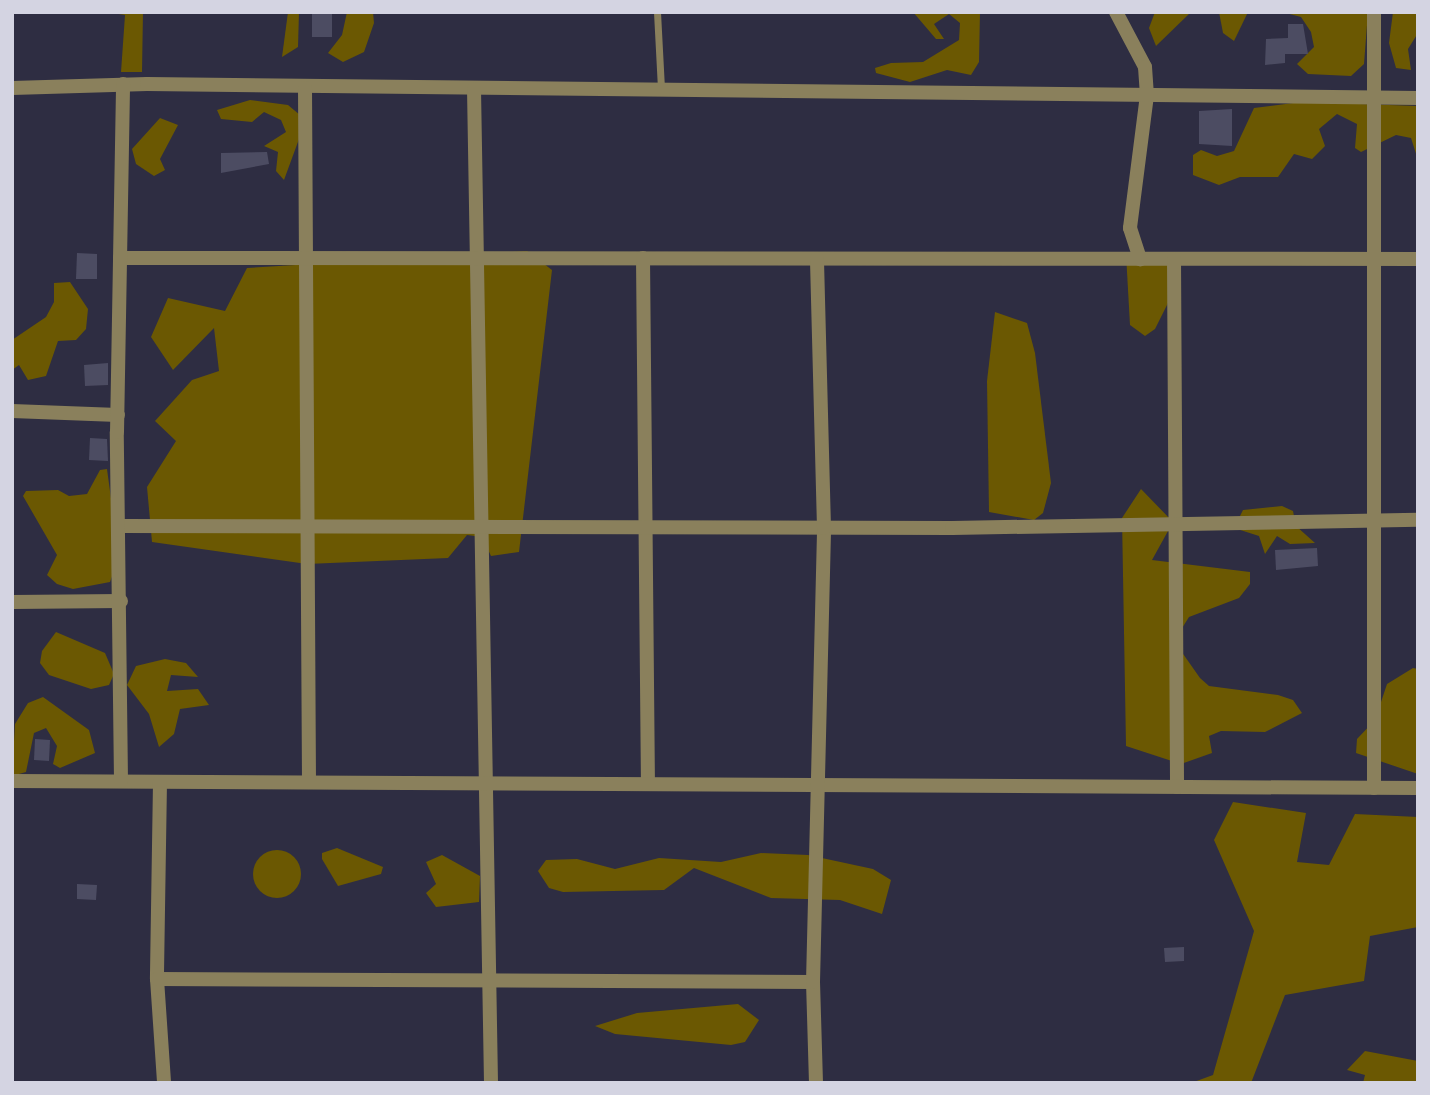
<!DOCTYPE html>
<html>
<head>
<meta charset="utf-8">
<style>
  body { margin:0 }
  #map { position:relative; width:1430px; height:1095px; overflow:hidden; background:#2e2d42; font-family:"Sofia Sans Condensed",sans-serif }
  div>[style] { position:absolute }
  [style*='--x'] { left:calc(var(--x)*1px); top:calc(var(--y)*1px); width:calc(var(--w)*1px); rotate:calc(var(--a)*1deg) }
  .green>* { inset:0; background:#6b5802 }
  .round { border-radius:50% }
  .building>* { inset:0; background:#4c4c62 }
  .service>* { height:7px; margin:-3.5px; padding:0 3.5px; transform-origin:3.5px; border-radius:3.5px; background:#8a805c }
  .minor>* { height:14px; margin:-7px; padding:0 7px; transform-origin:7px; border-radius:7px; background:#8a805c }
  span { translate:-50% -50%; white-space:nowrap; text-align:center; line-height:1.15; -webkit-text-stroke:6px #2e2d42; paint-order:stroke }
  .frame { position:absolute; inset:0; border:14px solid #d4d4e2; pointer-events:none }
</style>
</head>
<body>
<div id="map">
  <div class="green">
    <div style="clip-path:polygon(106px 12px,143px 12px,142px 72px,121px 72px,125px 15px)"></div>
    <div style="clip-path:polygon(288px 12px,299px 12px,298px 47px,282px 57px)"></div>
    <div style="clip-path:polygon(347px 12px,373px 12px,374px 23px,364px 52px,343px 62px,328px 53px,342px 35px)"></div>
    <div style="clip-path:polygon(913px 12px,980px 12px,979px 62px,971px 75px,947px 70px,910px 82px,876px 73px,875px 68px,891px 63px,923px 62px,959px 40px,960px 23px,949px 14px,934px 24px,944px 39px,936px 39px)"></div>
    <div style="clip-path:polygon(1155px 12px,1191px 12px,1156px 46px,1149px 28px)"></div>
    <div style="clip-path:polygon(1219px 12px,1248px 12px,1234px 41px,1223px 33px)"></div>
    <div style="clip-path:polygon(1282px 12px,1368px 12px,1364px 64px,1351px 76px,1308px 74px,1297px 64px,1314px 47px,1311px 32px,1301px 17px)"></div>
    <div style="clip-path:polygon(1393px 12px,1418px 12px,1418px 33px,1408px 49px,1411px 70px,1396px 68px,1389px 43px)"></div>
    <div style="clip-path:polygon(250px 100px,288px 105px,306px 120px,284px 180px,276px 171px,278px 152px,264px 146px,286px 132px,281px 120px,264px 112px,252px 122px,221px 119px,217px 110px)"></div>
    <div style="clip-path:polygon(1301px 102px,1418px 106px,1418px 160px,1411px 138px,1396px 135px,1361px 152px,1355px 148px,1357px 124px,1337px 114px,1319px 129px,1325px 146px,1312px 159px,1294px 154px,1278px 177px,1240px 177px,1219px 185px,1193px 175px,1193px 155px,1201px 150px,1217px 156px,1234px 151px,1254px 108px)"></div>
    <div style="clip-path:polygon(160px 118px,178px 125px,160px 159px,165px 170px,154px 176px,136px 164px,132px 149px)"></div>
    <div style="clip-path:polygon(527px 251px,552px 270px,519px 552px,491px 556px,482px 537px,467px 535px,448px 558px,307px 564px,152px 542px,147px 487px,176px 441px,155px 421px,192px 380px,219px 371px,214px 328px,173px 370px,151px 337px,168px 298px,225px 311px,247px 268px)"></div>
    <div style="clip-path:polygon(1169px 253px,1172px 295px,1155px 329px,1145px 336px,1130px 325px,1126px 254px)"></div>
    <div style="clip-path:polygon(70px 282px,88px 309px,86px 329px,76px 340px,58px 341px,46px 376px,28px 380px,19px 365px,12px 370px,12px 340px,46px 317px,54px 302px,54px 283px)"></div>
    <div style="clip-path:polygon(995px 312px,1027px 323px,1035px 353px,1051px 483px,1043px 513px,1034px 520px,989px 512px,987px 381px)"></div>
    <div style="clip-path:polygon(107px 469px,119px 557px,110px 582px,73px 589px,57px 584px,47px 575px,57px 555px,23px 496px,26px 491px,58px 490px,69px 496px,87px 494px,100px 470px)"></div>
    <div style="clip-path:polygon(1141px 489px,1173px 522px,1152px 560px,1250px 572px,1250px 584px,1239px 598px,1189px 617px,1174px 641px,1200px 678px,1209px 686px,1278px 695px,1293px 700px,1302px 713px,1265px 732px,1221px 731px,1209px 736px,1212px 753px,1181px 764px,1126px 746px,1122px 518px)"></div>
    <div style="clip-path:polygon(1282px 506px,1293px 511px,1296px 526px,1315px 543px,1290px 544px,1277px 536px,1265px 554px,1259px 536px,1234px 528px,1243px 510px)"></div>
    <div style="clip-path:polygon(56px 632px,105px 653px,114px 674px,109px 685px,91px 689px,49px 675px,40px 663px,42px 651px)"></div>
    <div style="clip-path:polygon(165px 659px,186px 663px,198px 677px,171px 675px,167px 691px,198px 689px,209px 705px,180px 709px,174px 734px,159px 747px,149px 714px,127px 685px,136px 666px)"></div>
    <div style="clip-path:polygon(1413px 668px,1418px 669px,1418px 774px,1356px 753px,1357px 739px,1375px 720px,1387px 684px)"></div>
    <div style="clip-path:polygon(43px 697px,89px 730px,95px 753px,60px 768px,53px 764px,57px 746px,46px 728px,34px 733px,26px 772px,12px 776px,15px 724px,28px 703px)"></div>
    <div style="clip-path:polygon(1233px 802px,1306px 813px,1297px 862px,1329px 865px,1355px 814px,1418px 817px,1418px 927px,1370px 936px,1364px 981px,1285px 995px,1251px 1083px,1191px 1083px,1213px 1075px,1254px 931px,1214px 840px)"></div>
    <div style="clip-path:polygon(337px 848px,383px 867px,381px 874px,338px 886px,322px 859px,322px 853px)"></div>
    <div class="round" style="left:253px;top:850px;width:48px;height:48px"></div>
    <div style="clip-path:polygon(761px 853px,808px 855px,873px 869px,891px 880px,882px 914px,840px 900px,771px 898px,694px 868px,664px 890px,563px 892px,549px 888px,538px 871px,546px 860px,577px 859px,615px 869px,659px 858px,721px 862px)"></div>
    <div style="clip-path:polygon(442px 855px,480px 876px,479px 902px,436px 907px,426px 893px,436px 884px,426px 862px)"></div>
    <div style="clip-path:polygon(738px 1004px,759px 1020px,745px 1042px,731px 1045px,615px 1034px,595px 1026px,637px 1013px)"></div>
    <div style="clip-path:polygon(1365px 1051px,1418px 1061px,1418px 1083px,1363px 1083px,1365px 1075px,1347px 1070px)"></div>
  </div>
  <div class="building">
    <div style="clip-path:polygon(312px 12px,332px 12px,332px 37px,312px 37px)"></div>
    <div style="clip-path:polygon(1288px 24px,1303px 24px,1308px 54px,1285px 54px,1285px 63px,1265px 65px,1266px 39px,1288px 38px)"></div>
    <div style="clip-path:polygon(1232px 109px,1232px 146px,1199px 144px,1199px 111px)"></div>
    <div style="clip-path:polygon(267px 152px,269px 164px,221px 173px,221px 153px)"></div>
    <div style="clip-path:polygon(77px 253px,97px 254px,97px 279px,76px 279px)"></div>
    <div style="clip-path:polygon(108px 363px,108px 385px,85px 386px,84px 365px)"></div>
    <div style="clip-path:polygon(90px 438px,107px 439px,108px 461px,89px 460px)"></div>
    <div style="clip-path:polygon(1317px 548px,1318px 566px,1276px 570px,1275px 550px)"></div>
    <div style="clip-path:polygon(35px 739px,50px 740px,49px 761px,34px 760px)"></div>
    <div style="clip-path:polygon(77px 884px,97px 885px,96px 900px,77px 899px)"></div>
    <div style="clip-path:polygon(1184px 947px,1184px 961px,1165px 962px,1164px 948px)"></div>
  </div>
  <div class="service">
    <div style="--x:657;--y:12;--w:77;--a:87"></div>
  </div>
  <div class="minor">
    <div style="--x:1116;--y:12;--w:62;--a:62.2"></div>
    <div style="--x:1145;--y:67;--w:28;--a:86"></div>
    <div style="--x:1147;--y:95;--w:134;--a:97.3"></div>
    <div style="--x:1130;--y:228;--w:33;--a:72"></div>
    <div style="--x:12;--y:88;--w:135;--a:-1.7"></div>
    <div style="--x:147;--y:84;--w:1271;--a:0.63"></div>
    <div style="--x:305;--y:88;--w:694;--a:89.67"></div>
    <div style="--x:474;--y:89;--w:994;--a:89.02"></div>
    <div style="--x:120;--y:258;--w:1298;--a:0.04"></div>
    <div style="--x:643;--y:258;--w:526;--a:89.46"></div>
    <div style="--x:1174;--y:259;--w:528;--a:89.67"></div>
    <div style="--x:12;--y:411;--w:106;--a:2.2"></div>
    <div style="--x:119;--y:526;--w:833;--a:0.14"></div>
    <div style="--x:952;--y:528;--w:466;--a:-1"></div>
    <div style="--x:12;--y:602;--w:109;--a:-0.5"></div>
    <div style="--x:12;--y:781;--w:1406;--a:0.29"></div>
    <div style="--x:121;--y:781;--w:349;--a:-90.7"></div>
    <div style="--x:117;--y:432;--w:348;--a:-89"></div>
    <div style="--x:160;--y:782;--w:197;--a:90.9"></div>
    <div style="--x:157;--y:979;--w:104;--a:86.1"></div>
    <div style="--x:1374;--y:788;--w:776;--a:-90"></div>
    <div style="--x:157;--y:979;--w:656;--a:0.26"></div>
    <div style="--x:816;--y:1083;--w:101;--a:-91.7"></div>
    <div style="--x:813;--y:982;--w:454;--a:-88.6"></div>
    <div style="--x:824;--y:528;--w:269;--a:-91.5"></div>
  </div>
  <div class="frame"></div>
</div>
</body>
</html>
